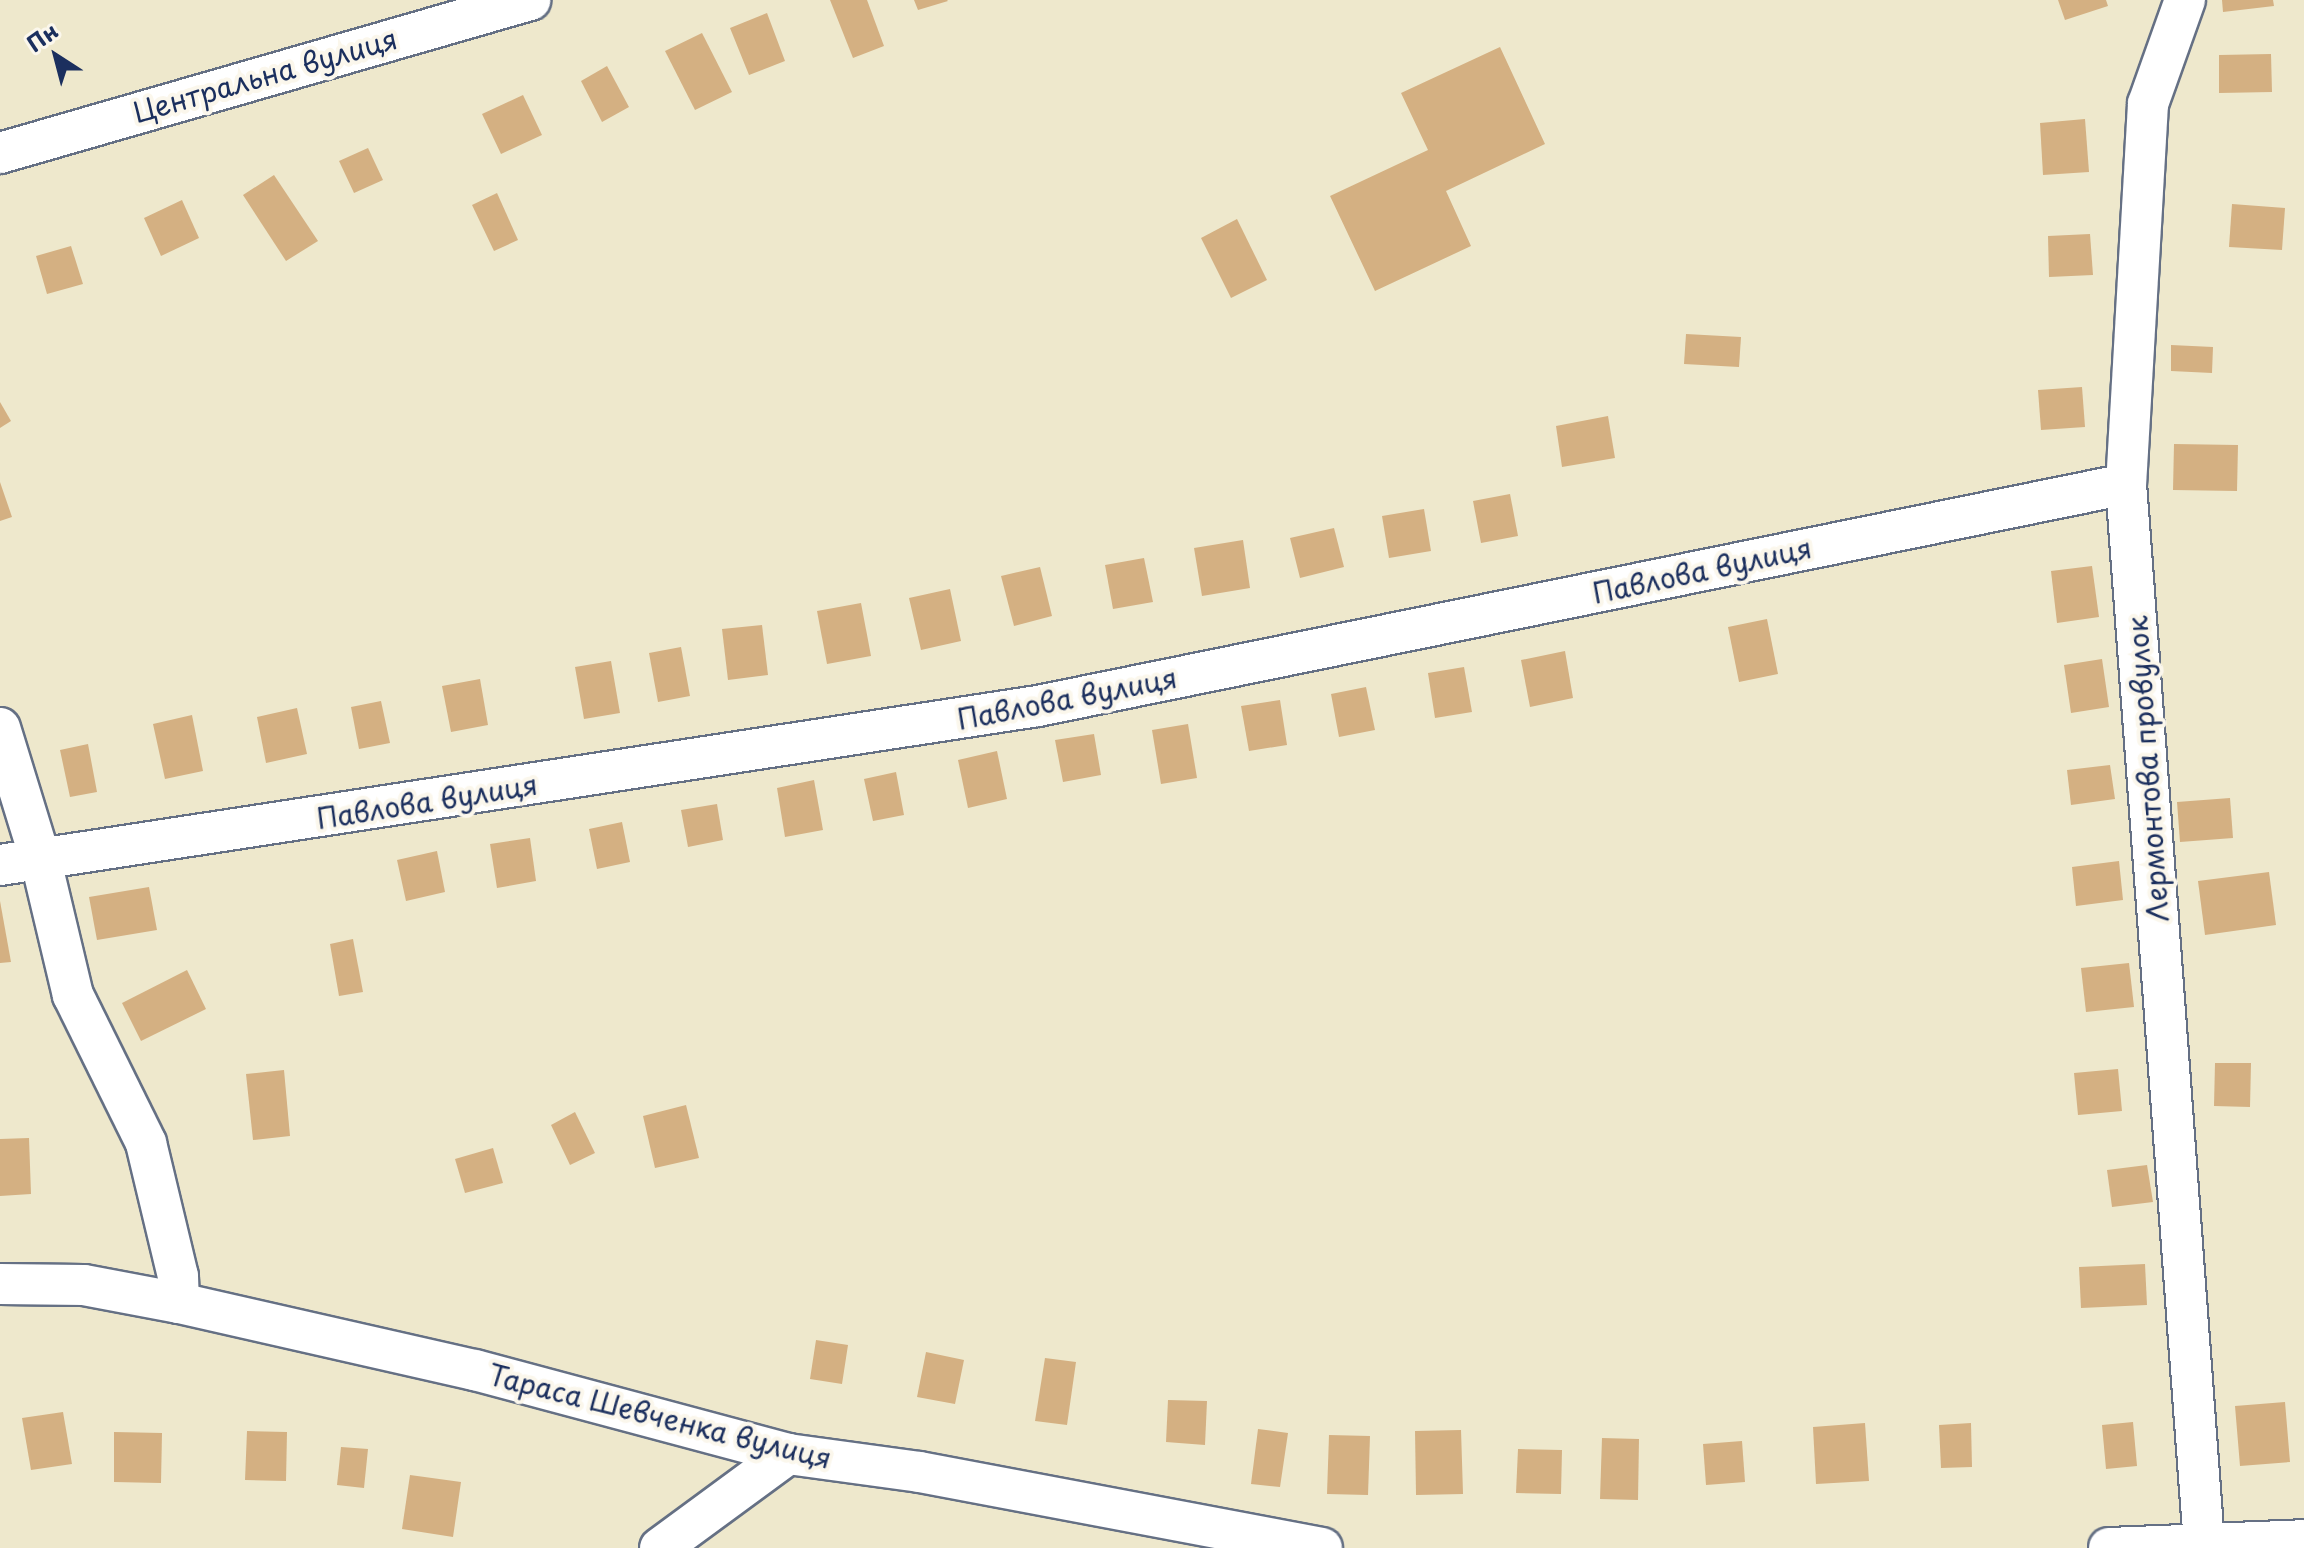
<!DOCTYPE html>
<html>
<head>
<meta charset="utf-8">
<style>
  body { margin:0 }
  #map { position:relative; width:2304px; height:1548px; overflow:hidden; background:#eee8cc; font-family:"Playpen Sans",sans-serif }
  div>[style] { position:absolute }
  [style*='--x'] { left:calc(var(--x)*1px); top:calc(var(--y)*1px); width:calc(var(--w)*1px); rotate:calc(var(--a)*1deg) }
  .building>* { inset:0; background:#d4b082 }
  .roads { filter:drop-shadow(2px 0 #657084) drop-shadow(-2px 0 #657084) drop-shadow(0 2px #657084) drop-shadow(0 -2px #657084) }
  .street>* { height:40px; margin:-20px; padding:0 20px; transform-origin:20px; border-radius:20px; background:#fff }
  span { translate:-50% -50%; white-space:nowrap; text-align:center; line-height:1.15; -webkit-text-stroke:8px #fbf7ec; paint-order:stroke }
  .street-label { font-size:28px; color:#1b2f5e }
  .north { position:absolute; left:16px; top:16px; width:80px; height:80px; -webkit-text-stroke:6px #fbf7ec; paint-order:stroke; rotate:324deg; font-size:22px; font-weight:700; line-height:32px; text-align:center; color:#1b2f5e }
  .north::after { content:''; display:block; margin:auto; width:28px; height:36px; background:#1b2f5e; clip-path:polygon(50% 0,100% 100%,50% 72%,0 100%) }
</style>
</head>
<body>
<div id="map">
  <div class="building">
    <div style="clip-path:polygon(830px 0,867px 0,884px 46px,853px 58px)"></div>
    <div style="clip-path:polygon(914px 0,947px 0,948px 1px,918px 10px)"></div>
    <div style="clip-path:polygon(2058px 0,2106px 0,2108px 6px,2065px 20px)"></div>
    <div style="clip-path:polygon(2222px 0,2273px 0,2274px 6px,2223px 12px)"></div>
    <div style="clip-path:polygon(767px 13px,785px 61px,749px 75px,730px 28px)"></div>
    <div style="clip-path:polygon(702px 33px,732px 92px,695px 110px,665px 51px)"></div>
    <div style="clip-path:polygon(1500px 47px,1545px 144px,1446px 191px,1471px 246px,1375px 291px,1330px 196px,1428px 150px,1401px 93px)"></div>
    <div style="clip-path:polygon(2271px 54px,2272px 92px,2219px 93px,2219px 55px)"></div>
    <div style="clip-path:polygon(607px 66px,629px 107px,602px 122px,581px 81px)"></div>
    <div style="clip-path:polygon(523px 95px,542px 135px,501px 154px,482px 114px)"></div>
    <div style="clip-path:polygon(2085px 119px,2089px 172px,2043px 175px,2040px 123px)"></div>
    <div style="clip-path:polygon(368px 148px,383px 180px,354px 193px,339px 161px)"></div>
    <div style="clip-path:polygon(274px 175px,318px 241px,286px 261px,243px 195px)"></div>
    <div style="clip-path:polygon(497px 193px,518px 240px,494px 251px,472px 205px)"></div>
    <div style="clip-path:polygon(182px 200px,199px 238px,161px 256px,144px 218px)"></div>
    <div style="clip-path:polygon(2232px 204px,2285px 208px,2282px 250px,2229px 247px)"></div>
    <div style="clip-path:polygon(1237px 219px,1267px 280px,1231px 298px,1201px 238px)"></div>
    <div style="clip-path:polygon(2090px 234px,2093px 275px,2049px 277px,2048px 236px)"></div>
    <div style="clip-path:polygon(71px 246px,83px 284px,47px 294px,36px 256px)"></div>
    <div style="clip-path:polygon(1686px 334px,1741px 337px,1739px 367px,1684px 364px)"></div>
    <div style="clip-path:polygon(2171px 345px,2213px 347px,2212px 373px,2171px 371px)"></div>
    <div style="clip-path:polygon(2082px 387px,2085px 427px,2041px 430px,2038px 390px)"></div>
    <div style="clip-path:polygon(0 402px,11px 421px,0 428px)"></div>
    <div style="clip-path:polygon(1608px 416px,1615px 458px,1562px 467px,1556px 426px)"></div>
    <div style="clip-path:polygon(2174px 444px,2238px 445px,2237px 491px,2173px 490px)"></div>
    <div style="clip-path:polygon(0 482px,12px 517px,0 521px)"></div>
    <div style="clip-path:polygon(1510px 494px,1518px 536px,1481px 543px,1473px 501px)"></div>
    <div style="clip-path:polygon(1424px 509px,1431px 551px,1389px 558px,1382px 516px)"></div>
    <div style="clip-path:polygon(1334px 528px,1344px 567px,1300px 578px,1290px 538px)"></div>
    <div style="clip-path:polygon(1243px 540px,1250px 588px,1202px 596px,1194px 548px)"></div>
    <div style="clip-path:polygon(1144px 558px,1153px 602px,1113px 609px,1105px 565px)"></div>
    <div style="clip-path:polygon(2092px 566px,2099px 617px,2057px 623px,2051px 571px)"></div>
    <div style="clip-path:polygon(1040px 567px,1052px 616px,1014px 626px,1001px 576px)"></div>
    <div style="clip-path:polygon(950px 589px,961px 641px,921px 650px,909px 598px)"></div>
    <div style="clip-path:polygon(861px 603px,871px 656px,827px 664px,817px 611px)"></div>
    <div style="clip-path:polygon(1767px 619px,1778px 674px,1739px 682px,1728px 627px)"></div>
    <div style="clip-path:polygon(762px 625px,768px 675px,728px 680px,722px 629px)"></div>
    <div style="clip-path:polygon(681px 647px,690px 696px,658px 702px,649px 653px)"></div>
    <div style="clip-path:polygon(1565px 651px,1573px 698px,1530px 707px,1521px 660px)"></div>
    <div style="clip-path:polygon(2102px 659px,2109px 707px,2071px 713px,2064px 665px)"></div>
    <div style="clip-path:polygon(611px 661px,620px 713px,584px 719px,575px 667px)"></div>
    <div style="clip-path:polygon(1464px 667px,1472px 712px,1435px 718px,1428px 673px)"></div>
    <div style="clip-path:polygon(480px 679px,488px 725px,451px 732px,442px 686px)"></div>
    <div style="clip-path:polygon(1366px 687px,1375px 730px,1339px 737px,1331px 694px)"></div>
    <div style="clip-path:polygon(1280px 700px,1287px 745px,1249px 751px,1241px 706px)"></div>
    <div style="clip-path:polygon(381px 701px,390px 743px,359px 749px,351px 707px)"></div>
    <div style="clip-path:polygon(297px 708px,307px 754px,266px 763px,257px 717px)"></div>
    <div style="clip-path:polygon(192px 715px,203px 771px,165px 779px,153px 724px)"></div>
    <div style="clip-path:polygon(1188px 724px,1197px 778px,1161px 784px,1152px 730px)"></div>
    <div style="clip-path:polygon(1094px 734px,1101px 775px,1063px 782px,1055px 740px)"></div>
    <div style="clip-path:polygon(88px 744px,97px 792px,70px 797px,60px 750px)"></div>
    <div style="clip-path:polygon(997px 751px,1007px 799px,968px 808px,958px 760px)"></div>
    <div style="clip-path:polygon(2110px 765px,2115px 799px,2071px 805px,2067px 770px)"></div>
    <div style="clip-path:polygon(896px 772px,904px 815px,873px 821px,864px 779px)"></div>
    <div style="clip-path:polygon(814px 780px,823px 830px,785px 837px,777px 788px)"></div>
    <div style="clip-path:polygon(2230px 798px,2233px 838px,2180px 842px,2177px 802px)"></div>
    <div style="clip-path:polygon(717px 804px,723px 840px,688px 847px,681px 810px)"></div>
    <div style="clip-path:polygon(622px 822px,630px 862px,597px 869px,589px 829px)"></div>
    <div style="clip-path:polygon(530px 838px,536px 881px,497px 888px,490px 844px)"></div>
    <div style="clip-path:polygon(437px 851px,445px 892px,406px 901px,397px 860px)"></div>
    <div style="clip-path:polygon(2119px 861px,2123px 900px,2076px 906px,2072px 867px)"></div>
    <div style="clip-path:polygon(2269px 872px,2276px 925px,2205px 935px,2198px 881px)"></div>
    <div style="clip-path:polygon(149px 887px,157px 930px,97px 940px,89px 897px)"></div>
    <div style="clip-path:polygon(0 901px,11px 962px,0 963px)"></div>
    <div style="clip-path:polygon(353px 939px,363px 992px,339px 996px,330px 944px)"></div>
    <div style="clip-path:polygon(2129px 963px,2134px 1007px,2086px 1012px,2081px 968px)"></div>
    <div style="clip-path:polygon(187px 970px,206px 1009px,141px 1041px,122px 1003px)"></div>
    <div style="clip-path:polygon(2215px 1063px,2251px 1063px,2250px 1107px,2214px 1106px)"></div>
    <div style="clip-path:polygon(2118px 1069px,2122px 1111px,2078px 1115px,2074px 1073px)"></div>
    <div style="clip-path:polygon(284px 1070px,290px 1136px,253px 1140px,246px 1074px)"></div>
    <div style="clip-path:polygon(686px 1105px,699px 1158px,655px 1168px,643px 1116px)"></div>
    <div style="clip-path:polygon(575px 1112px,595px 1153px,570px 1165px,551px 1125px)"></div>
    <div style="clip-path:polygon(29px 1138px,31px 1194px,0 1196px,0 1139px)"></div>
    <div style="clip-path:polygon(493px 1148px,503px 1183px,465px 1193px,455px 1159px)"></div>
    <div style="clip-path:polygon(2147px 1165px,2153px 1202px,2112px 1207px,2107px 1170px)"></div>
    <div style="clip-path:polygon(2145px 1264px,2147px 1305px,2081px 1308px,2079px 1267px)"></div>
    <div style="clip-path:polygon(816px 1340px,848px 1345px,842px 1384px,810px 1379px)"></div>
    <div style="clip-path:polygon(926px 1352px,964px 1360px,955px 1404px,917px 1397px)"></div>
    <div style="clip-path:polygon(1045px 1358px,1076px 1362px,1067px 1425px,1035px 1421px)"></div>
    <div style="clip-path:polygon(1168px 1400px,1207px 1401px,1205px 1445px,1166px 1442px)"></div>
    <div style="clip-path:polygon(2285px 1402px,2290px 1462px,2240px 1466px,2235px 1406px)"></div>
    <div style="clip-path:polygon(63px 1412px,72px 1464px,31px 1470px,22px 1418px)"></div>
    <div style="clip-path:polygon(2133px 1422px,2137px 1466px,2106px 1469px,2102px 1425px)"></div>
    <div style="clip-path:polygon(1865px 1423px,1869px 1481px,1816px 1484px,1813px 1427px)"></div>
    <div style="clip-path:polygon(1971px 1423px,1972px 1467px,1941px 1468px,1939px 1425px)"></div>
    <div style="clip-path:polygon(1258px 1429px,1288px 1433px,1280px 1487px,1251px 1484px)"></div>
    <div style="clip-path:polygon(1461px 1430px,1463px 1494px,1416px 1495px,1415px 1431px)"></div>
    <div style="clip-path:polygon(247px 1431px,287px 1432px,286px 1481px,245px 1480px)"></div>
    <div style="clip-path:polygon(114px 1432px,162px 1433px,161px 1483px,114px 1482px)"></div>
    <div style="clip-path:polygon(1329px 1435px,1370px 1436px,1368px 1495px,1327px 1494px)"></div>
    <div style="clip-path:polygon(1602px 1438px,1639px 1439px,1638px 1500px,1600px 1499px)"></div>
    <div style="clip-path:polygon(1742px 1441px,1745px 1482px,1706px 1485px,1703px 1444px)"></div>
    <div style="clip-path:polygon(341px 1447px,368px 1449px,364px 1488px,337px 1485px)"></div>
    <div style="clip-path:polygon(1518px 1449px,1562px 1450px,1561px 1494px,1516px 1493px)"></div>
    <div style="clip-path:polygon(410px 1475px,461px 1482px,453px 1537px,402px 1529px)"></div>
  </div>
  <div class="roads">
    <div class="street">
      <div style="--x:2185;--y:0;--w:110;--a:109.6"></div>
      <div style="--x:2148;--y:104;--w:381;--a:93.3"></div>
      <div style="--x:2126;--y:484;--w:1062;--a:85.79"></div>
      <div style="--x:0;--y:153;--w:552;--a:-16.1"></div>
      <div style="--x:0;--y:728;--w:139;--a:72.9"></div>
      <div style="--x:41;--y:861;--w:138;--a:76.6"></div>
      <div style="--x:73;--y:995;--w:165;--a:63.7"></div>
      <div style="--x:146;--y:1143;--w:137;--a:76.5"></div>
      <div style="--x:178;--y:1276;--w:27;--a:88"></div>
      <div style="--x:0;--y:865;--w:1050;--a:-8.71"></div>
      <div style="--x:1038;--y:706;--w:1110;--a:-11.53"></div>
      <div style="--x:0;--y:1284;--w:84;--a:0.7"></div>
      <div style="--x:84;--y:1285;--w:97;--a:10.7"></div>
      <div style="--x:179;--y:1303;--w:303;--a:12.8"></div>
      <div style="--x:475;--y:1370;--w:324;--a:15"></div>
      <div style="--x:788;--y:1454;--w:133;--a:7.8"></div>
      <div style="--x:920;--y:1472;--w:409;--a:10.7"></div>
      <div style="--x:660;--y:1548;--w:159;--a:-36.3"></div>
      <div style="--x:2109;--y:1548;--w:195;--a:-2.3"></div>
    </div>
  </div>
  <div class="street-label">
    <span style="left:265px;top:75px;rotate:-16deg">Центральна вулиця</span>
    <span style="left:1702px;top:570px;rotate:-12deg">Павлова вулиця</span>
    <span style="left:1067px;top:698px;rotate:-11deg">Павлова вулиця</span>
    <span style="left:2147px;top:769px;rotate:-94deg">Лермонтова провулок</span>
    <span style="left:427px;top:801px;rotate:-9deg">Павлова вулиця</span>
    <span style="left:660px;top:1416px;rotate:14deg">Тараса Шевченка вулиця</span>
  </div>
  <div class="north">Пн</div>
</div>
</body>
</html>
